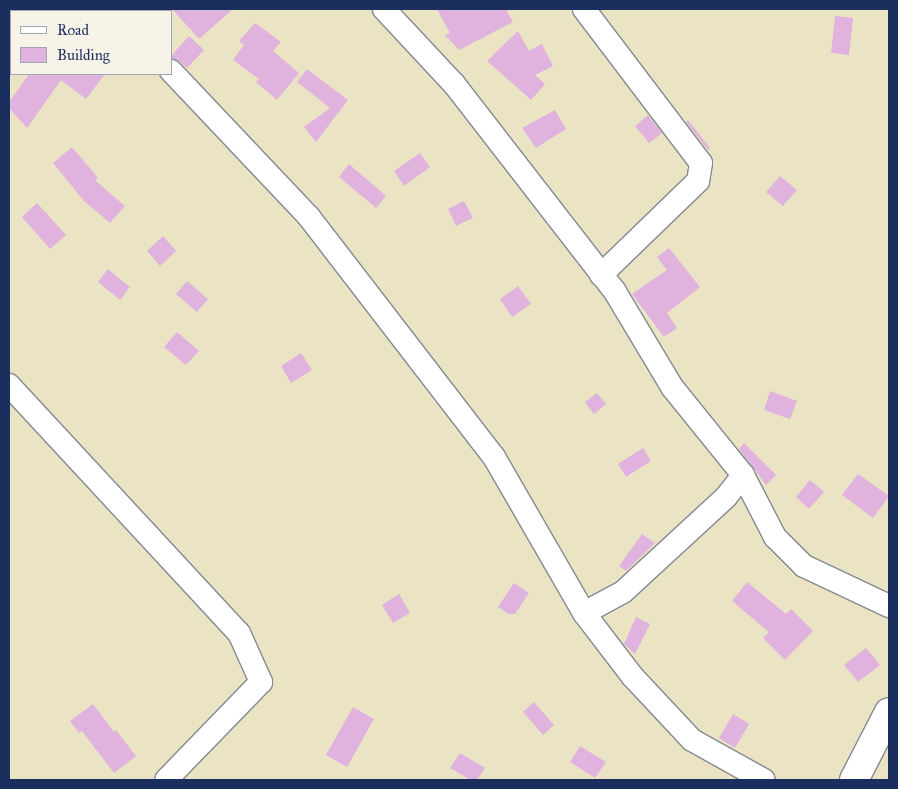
<!DOCTYPE html>
<html>
<head>
<meta charset="utf-8">
<style>
  body { margin:0 }
  #map { position:relative; width:898px; height:789px; overflow:hidden; background:#ebe4c4; font-family:"IM FELL Great Primer",serif }
  div>[style] { position:absolute }
  [style*='--x'] { left:calc(var(--x)*1px); top:calc(var(--y)*1px); width:calc(var(--w)*1px); rotate:calc(var(--a)*1deg) }
  .building>* { inset:0; background:#e0b2de }
  .roads { filter:drop-shadow(1px 0 #838a91) drop-shadow(-1px 0 #838a91) drop-shadow(0 1px #838a91) drop-shadow(0 -1px #838a91) }
  .street>* { height:22px; margin:-11px; padding:0 11px; transform-origin:11px; border-radius:11px; background:#fff }
  .secondary>* { height:28px; margin:-14px; padding:0 14px; transform-origin:14px; border-radius:14px; background:#fff }
  span { translate:-50% -50%; white-space:nowrap; text-align:center; line-height:1.15; -webkit-text-stroke:4px #f7f3e8; paint-order:stroke }
  .frame { position:absolute; inset:0; border:10px solid #1b2f5e; pointer-events:none }
  .legend { position:absolute; left:10px; top:10px; width:162px; height:65px; box-sizing:border-box; background:#f7f3e8; border:1px solid #9fa5b1; margin:0; padding:6px 9px; list-style:none; font-size:15px; color:#1b2f5e }
  .legend li { display:flex; align-items:center; gap:10px; height:25px }
  .legend b { width:25px; border:1px solid #9fa5b1 }
</style>
</head>
<body>
<div id="map">
  <div class="building">
    <div style="clip-path:polygon(172px 9px,233px 9px,199px 39px)"></div>
    <div style="clip-path:polygon(437px 9px,506px 9px,513px 22px,459px 50px,445px 35px,450px 33px)"></div>
    <div style="clip-path:polygon(835px 16px,853px 18px,849px 55px,831px 53px)"></div>
    <div style="clip-path:polygon(255px 23px,281px 42px,273px 51px,299px 73px,277px 100px,256px 82px,259px 79px,233px 60px,244px 45px,239px 41px)"></div>
    <div style="clip-path:polygon(518px 31px,529px 51px,542px 44px,553px 66px,535px 75px,545px 84px,531px 100px,487px 61px)"></div>
    <div style="clip-path:polygon(189px 36px,204px 50px,187px 68px,180px 62px,171px 58px,171px 56px)"></div>
    <div style="clip-path:polygon(307px 69px,348px 100px,316px 142px,304px 127px,330px 108px,297px 82px)"></div>
    <div style="clip-path:polygon(29px 74px,105px 74px,86px 99px,61px 80px,27px 128px,9px 108px,9px 102px)"></div>
    <div style="clip-path:polygon(555px 110px,566px 129px,536px 148px,522px 128px)"></div>
    <div style="clip-path:polygon(648px 115px,662px 133px,649px 143px,635px 126px)"></div>
    <div style="clip-path:polygon(688px 120px,710px 148px,708px 150px,686px 122px)"></div>
    <div style="clip-path:polygon(72px 147px,98px 178px,95px 180px,125px 206px,110px 223px,84px 201px,53px 163px)"></div>
    <div style="clip-path:polygon(420px 153px,430px 167px,404px 186px,394px 171px)"></div>
    <div style="clip-path:polygon(349px 164px,386px 196px,376px 208px,339px 177px)"></div>
    <div style="clip-path:polygon(780px 176px,797px 190px,783px 206px,766px 192px)"></div>
    <div style="clip-path:polygon(464px 201px,473px 218px,456px 226px,448px 209px)"></div>
    <div style="clip-path:polygon(37px 203px,66px 235px,50px 249px,22px 217px)"></div>
    <div style="clip-path:polygon(163px 236px,176px 251px,160px 266px,147px 251px)"></div>
    <div style="clip-path:polygon(669px 248px,700px 287px,667px 313px,677px 328px,664px 337px,632px 294px,667px 270px,657px 257px)"></div>
    <div style="clip-path:polygon(108px 269px,130px 287px,120px 300px,98px 282px)"></div>
    <div style="clip-path:polygon(187px 281px,208px 299px,197px 312px,176px 294px)"></div>
    <div style="clip-path:polygon(518px 286px,531px 304px,512px 317px,500px 299px)"></div>
    <div style="clip-path:polygon(177px 332px,199px 351px,186px 365px,164px 347px)"></div>
    <div style="clip-path:polygon(301px 353px,312px 370px,291px 383px,281px 366px)"></div>
    <div style="clip-path:polygon(770px 391px,797px 401px,790px 419px,764px 410px)"></div>
    <div style="clip-path:polygon(597px 393px,606px 404px,594px 414px,585px 402px)"></div>
    <div style="clip-path:polygon(744px 443px,776px 475px,766px 485px,739px 449px)"></div>
    <div style="clip-path:polygon(643px 448px,651px 461px,626px 477px,618px 464px)"></div>
    <div style="clip-path:polygon(858px 474px,889px 496px,873px 518px,842px 495px)"></div>
    <div style="clip-path:polygon(810px 480px,824px 492px,809px 509px,796px 497px)"></div>
    <div style="clip-path:polygon(642px 534px,655px 543px,626px 571px,619px 566px)"></div>
    <div style="clip-path:polygon(747px 582px,786px 614px,791px 609px,813px 631px,785px 660px,763px 638px,769px 632px,732px 601px)"></div>
    <div style="clip-path:polygon(514px 583px,529px 593px,515px 614px,509px 614px,498px 607px)"></div>
    <div style="clip-path:polygon(399px 594px,410px 613px,393px 623px,382px 605px)"></div>
    <div style="clip-path:polygon(636px 617px,650px 624px,635px 654px,624px 644px)"></div>
    <div style="clip-path:polygon(866px 648px,880px 665px,858px 682px,844px 665px)"></div>
    <div style="clip-path:polygon(534px 702px,554px 725px,543px 735px,523px 712px)"></div>
    <div style="clip-path:polygon(93px 704px,114px 732px,116px 730px,136px 756px,114px 773px,82px 731px,79px 733px,70px 721px)"></div>
    <div style="clip-path:polygon(353px 707px,374px 719px,347px 767px,326px 755px)"></div>
    <div style="clip-path:polygon(733px 714px,749px 724px,735px 748px,719px 738px)"></div>
    <div style="clip-path:polygon(580px 746px,606px 762px,595px 778px,570px 762px)"></div>
    <div style="clip-path:polygon(460px 753px,485px 768px,477px 780px,471px 780px,450px 768px)"></div>
  </div>
  <div class="roads">
    <div class="street">
      <div style="--x:113;--y:9;--w:3;--a:45"></div>
      <div style="--x:384;--y:9;--w:103;--a:47"></div>
      <div style="--x:454;--y:84;--w:261;--a:52.2"></div>
      <div style="--x:614;--y:290;--w:113;--a:59.1"></div>
      <div style="--x:672;--y:387;--w:113;--a:51.1"></div>
      <div style="--x:743;--y:475;--w:70;--a:62.7"></div>
      <div style="--x:775;--y:537;--w:41;--a:45"></div>
      <div style="--x:804;--y:566;--w:94;--a:25.2"></div>
      <div style="--x:584;--y:9;--w:193;--a:52.8"></div>
      <div style="--x:701;--y:163;--w:18;--a:99"></div>
      <div style="--x:698;--y:181;--w:135;--a:135.9"></div>
      <div style="--x:171;--y:71;--w:201;--a:46.6"></div>
      <div style="--x:309;--y:217;--w:303;--a:52.4"></div>
      <div style="--x:494;--y:457;--w:180;--a:60"></div>
      <div style="--x:584;--y:613;--w:81;--a:52.6"></div>
      <div style="--x:633;--y:677;--w:86;--a:46.9"></div>
      <div style="--x:692;--y:740;--w:82;--a:29.1"></div>
      <div style="--x:9;--y:385;--w:338;--a:47.2"></div>
      <div style="--x:239;--y:633;--w:54;--a:65.8"></div>
      <div style="--x:261;--y:682;--w:136;--a:134.1"></div>
      <div style="--x:584;--y:613;--w:44;--a:-28.3"></div>
      <div style="--x:623;--y:592;--w:140;--a:-42.7"></div>
      <div style="--x:726;--y:497;--w:28;--a:-52"></div>
    </div>
    <div class="secondary">
      <div style="--x:854;--y:780;--w:76;--a:-62.8"></div>
    </div>
  </div>
  <div class="frame"></div>
  <ul class="legend">
  <li><b style="height:6px;background:#fff"></b>Road</li>
  <li><b style="height:14px;background:#e0b2de"></b>Building</li>
  </ul>
</div>
</body>
</html>
